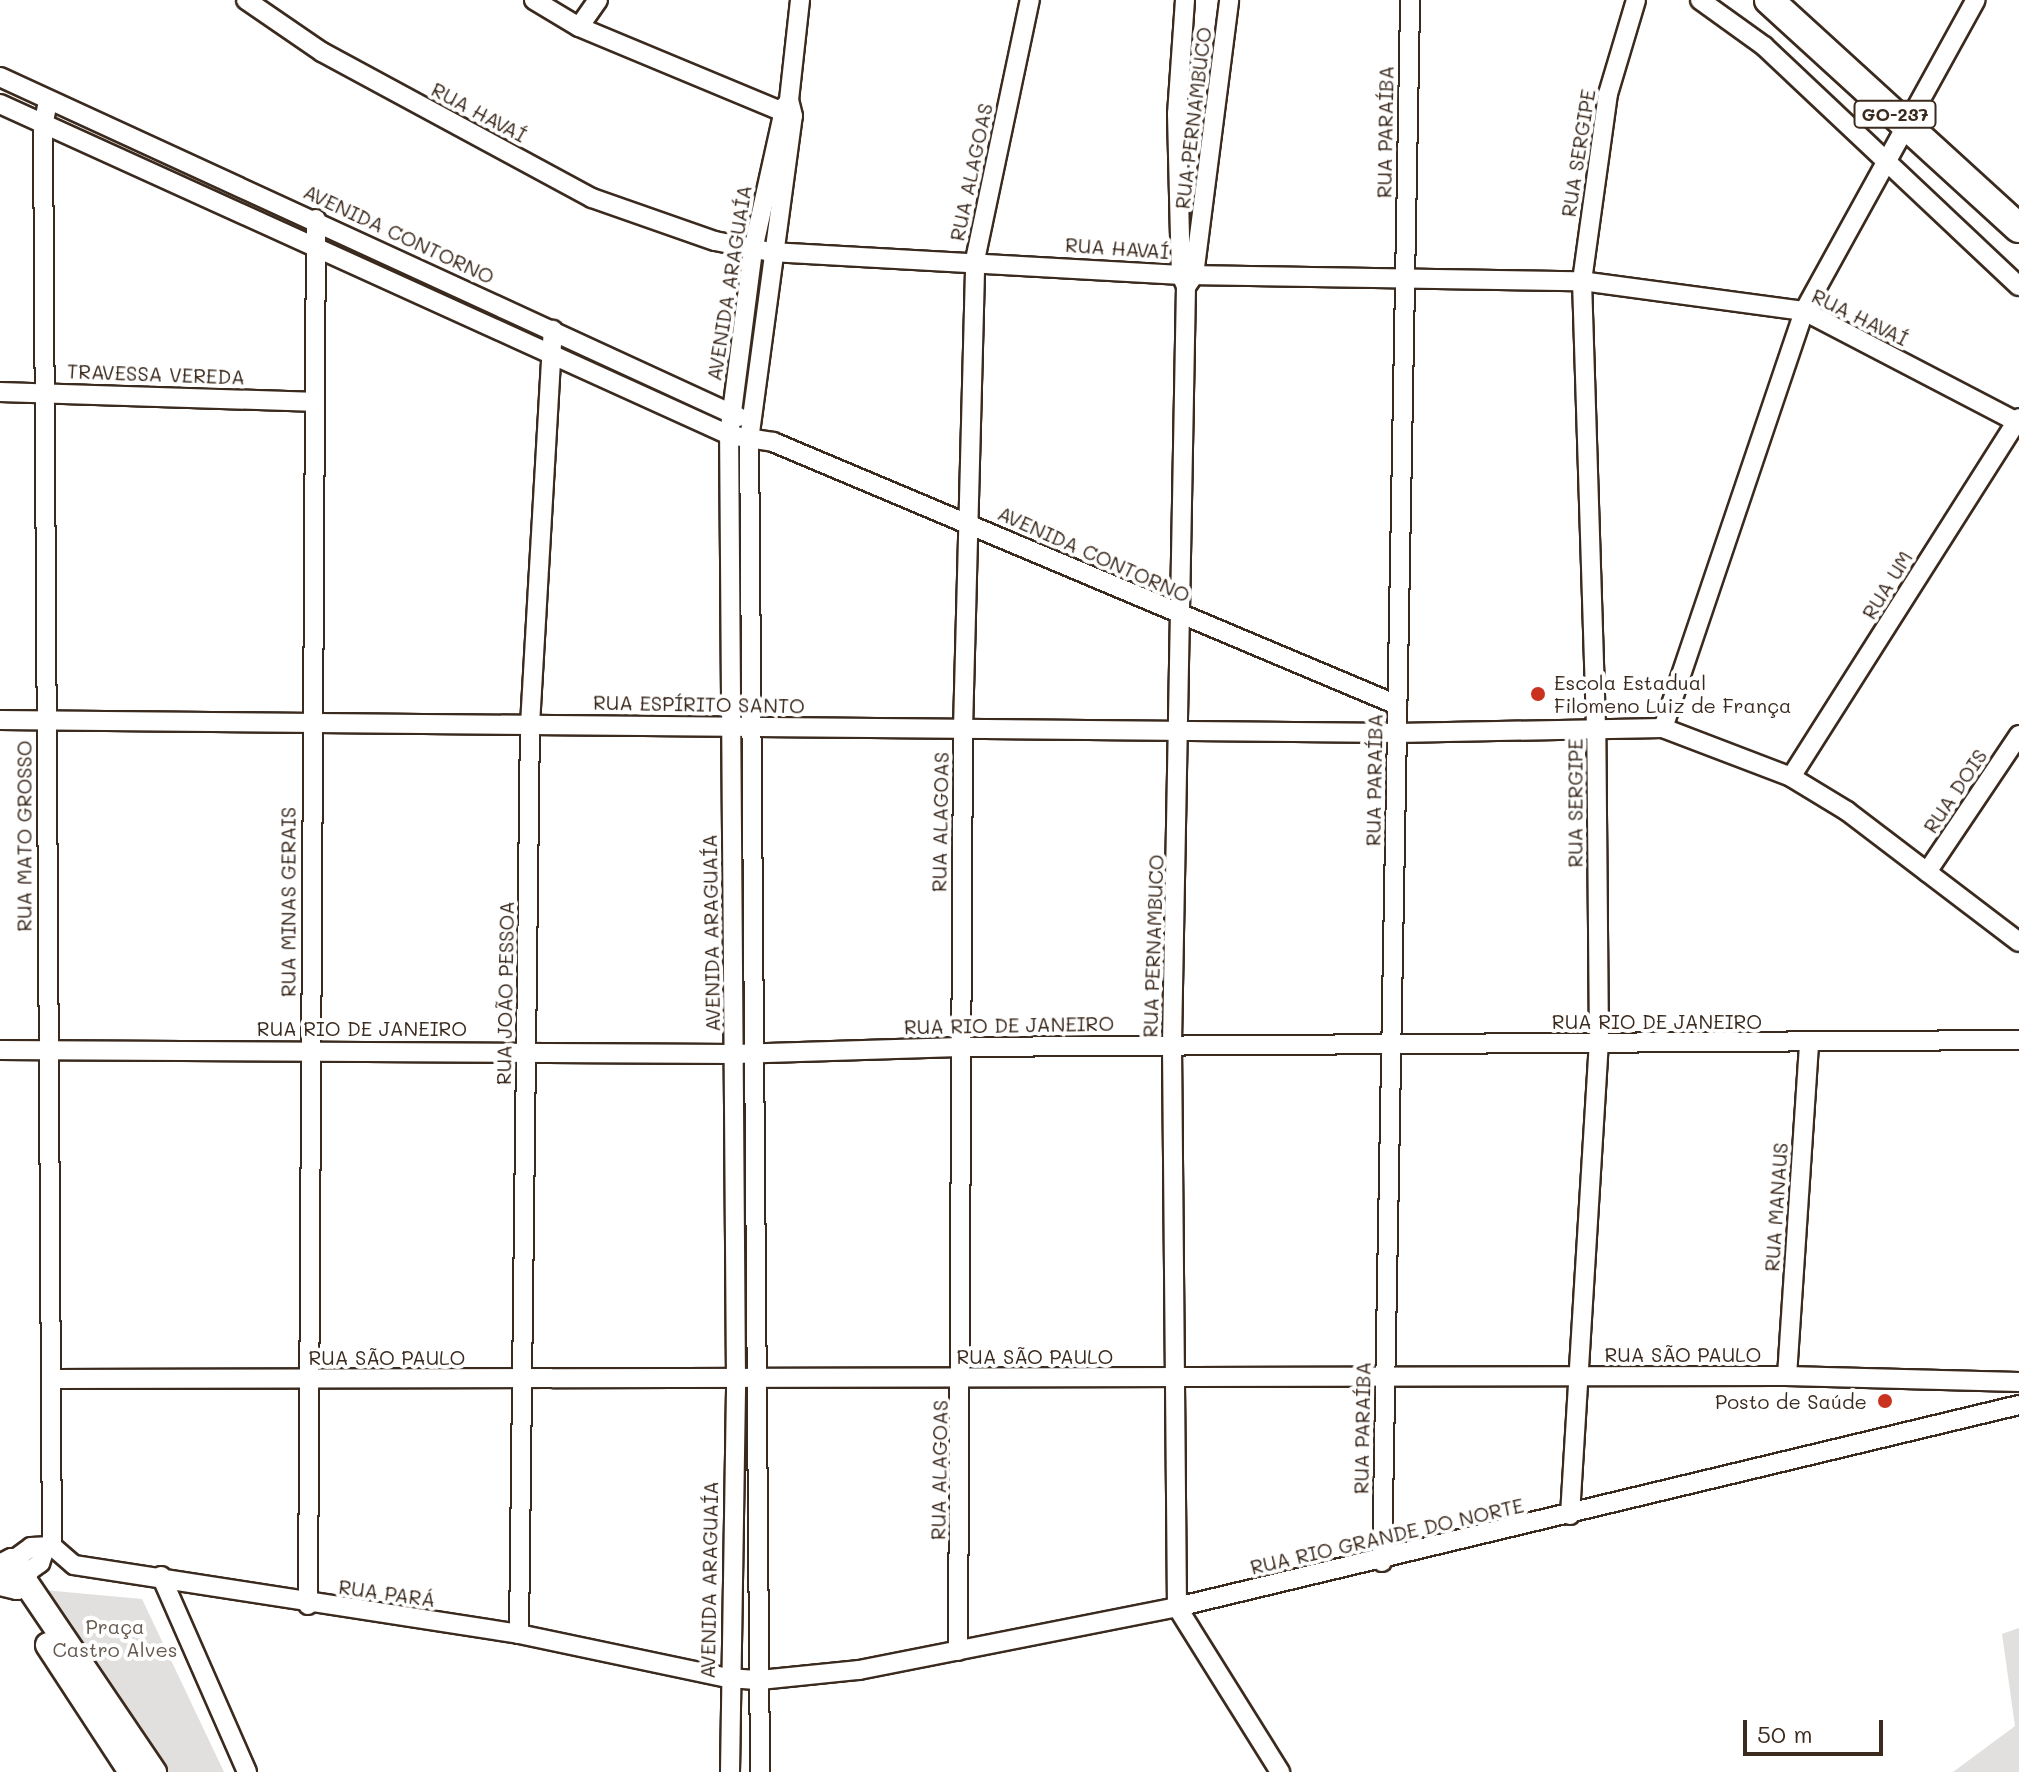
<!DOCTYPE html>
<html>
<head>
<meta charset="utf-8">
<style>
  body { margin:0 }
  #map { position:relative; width:2019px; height:1772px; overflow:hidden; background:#fff; font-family:Mali,sans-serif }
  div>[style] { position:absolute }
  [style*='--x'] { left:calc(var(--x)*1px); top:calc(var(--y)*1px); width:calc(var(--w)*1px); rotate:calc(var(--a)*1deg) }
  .green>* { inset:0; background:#e2e0de }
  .roads { filter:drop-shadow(2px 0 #3b2a1e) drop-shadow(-2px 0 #3b2a1e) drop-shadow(0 2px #3b2a1e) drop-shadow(0 -2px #3b2a1e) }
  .street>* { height:18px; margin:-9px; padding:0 9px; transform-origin:9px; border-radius:9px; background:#fff }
  .secondary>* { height:24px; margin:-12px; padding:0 12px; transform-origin:12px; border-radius:12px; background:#fff }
  .primary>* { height:28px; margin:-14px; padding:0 14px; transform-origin:14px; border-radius:14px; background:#fff }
  .dots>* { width:22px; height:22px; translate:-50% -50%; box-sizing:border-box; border:4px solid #fff; border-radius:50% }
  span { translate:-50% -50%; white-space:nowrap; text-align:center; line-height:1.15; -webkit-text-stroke:8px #fff; paint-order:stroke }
  .shield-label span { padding:2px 6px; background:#fff; border:2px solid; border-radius:6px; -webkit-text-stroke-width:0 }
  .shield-label { font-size:18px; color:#3b2a1e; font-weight:700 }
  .street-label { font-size:20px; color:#3b2a1e }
  .poi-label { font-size:20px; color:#3b2a1e }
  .left { translate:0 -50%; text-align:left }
  .right { translate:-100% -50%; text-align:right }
  .park-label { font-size:20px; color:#65584e }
  .scale { position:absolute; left:1743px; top:1720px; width:140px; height:36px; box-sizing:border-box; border:4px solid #3b2a1e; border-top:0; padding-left:10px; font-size:24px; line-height:28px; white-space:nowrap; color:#3b2a1e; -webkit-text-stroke:6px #fff; paint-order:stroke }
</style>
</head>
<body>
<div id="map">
  <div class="green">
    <div style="clip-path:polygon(33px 1589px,142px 1599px,224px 1772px,159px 1772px)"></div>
    <div style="clip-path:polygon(2019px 1628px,2019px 1772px,1953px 1772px,2015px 1726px,2002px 1634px)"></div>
  </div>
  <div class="roads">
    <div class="street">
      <div style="--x:246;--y:0;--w:92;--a:34.4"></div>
      <div style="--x:322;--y:52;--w:307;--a:28.4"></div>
      <div style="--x:592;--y:198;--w:130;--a:19.3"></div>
      <div style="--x:715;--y:241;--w:57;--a:11.1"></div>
      <div style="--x:771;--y:252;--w:411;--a:3.2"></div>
      <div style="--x:1181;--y:275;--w:401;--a:0.9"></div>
      <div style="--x:1582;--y:281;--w:224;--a:7.7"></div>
      <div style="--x:1804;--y:311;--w:240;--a:27.5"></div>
      <div style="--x:534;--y:0;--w:52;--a:31"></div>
      <div style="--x:579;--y:27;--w:229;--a:22.6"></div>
      <div style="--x:1185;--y:0;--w:114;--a:94"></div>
      <div style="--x:1177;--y:114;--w:161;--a:88.6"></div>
      <div style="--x:1181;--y:275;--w:12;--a:66"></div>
      <div style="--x:1186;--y:286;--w:760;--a:91.06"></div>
      <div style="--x:1172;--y:1046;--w:561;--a:89.49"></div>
      <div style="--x:1177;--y:1607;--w:195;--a:58"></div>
      <div style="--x:1700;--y:0;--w:79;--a:35.7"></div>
      <div style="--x:1764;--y:46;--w:350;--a:43.3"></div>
      <div style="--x:579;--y:27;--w:33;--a:-55"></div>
      <div style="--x:0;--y:77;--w:813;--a:24.71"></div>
      <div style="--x:48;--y:101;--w:25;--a:101"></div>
      <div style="--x:43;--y:126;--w:1420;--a:89.64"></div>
      <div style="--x:0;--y:104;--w:801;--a:24.42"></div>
      <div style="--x:729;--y:435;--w:45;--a:9"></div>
      <div style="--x:773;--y:442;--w:677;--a:22.85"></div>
      <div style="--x:1188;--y:284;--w:11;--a:-56"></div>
      <div style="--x:1194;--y:275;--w:277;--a:-82.7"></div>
      <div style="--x:0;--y:392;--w:311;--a:1.8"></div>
      <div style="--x:0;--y:720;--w:1397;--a:0.53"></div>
      <div style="--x:1397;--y:733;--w:266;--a:-1.1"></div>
      <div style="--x:1663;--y:728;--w:137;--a:20.9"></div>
      <div style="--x:1791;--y:777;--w:66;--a:31.3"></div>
      <div style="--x:1847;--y:811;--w:216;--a:37.3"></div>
      <div style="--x:1663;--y:728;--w:440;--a:-71.3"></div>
      <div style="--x:1804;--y:311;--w:355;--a:-61.1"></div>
      <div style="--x:1791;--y:777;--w:425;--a:-57.6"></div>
      <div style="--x:1927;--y:872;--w:165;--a:-56.1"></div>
      <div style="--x:0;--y:1050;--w:735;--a:0.31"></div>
      <div style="--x:735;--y:1054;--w:225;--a:-1.8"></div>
      <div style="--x:960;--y:1047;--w:1059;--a:-0.38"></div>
      <div style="--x:1787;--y:1376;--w:335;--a:-86.2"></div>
      <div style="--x:51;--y:1379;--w:1736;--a:-0.1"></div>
      <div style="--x:1787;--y:1376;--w:232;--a:1.5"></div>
      <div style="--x:1570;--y:1515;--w:473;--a:-86.5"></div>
      <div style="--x:1599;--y:1043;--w:317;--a:-90.5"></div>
      <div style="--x:1596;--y:726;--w:445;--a:-91.8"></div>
      <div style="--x:1582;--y:281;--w:189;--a:-82.1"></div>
      <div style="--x:1608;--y:94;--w:98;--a:-73.4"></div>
      <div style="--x:52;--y:1546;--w:29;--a:41"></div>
      <div style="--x:74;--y:1565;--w:450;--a:8.8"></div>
      <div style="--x:519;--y:1634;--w:214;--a:11.9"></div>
      <div style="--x:728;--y:1678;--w:32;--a:4"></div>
      <div style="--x:760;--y:1680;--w:100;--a:-5.8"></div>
      <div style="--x:859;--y:1670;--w:324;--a:-11.2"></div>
      <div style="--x:1177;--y:1607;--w:866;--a:-13.49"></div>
      <div style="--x:12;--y:1561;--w:24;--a:-36"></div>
      <div style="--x:31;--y:1547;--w:21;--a:-3"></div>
      <div style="--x:1382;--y:1562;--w:1562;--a:-88.97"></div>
      <div style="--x:25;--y:1574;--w:19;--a:-36"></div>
      <div style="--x:40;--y:1563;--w:15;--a:-70"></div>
      <div style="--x:161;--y:1576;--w:214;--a:66.3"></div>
      <div style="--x:308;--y:1605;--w:1386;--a:-89.67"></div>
      <div style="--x:519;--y:1634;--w:909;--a:-89.31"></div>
      <div style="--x:530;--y:725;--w:396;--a:-86.7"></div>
      <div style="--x:958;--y:1651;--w:922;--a:-89.69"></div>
      <div style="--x:963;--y:729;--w:469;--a:-88.5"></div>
      <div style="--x:975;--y:260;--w:266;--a:-78.1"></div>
      <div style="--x:730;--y:1772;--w:393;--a:-89.1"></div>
      <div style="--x:736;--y:1379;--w:944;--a:-90.42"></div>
      <div style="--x:729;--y:435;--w:187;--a:-82.6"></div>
      <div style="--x:753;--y:250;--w:148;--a:-77.5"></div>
      <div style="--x:760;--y:1772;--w:1332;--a:-90.47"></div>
      <div style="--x:749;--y:440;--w:327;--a:-82.3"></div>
      <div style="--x:793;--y:116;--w:16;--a:-104"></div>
      <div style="--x:789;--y:100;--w:101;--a:-83.7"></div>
    </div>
    <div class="secondary">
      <div style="--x:0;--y:1567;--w:13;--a:-27"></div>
      <div style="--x:12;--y:1561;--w:18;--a:45"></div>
      <div style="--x:25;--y:1574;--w:15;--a:122"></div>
      <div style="--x:17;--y:1587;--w:17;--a:-167"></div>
      <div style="--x:24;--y:1580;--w:232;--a:55.9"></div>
      <div style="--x:48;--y:1645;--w:152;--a:56.8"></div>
    </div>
    <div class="primary">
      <div style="--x:1769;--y:0;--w:338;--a:42.4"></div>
    </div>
  </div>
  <div class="dots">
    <div style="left:1538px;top:694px;background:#c8321e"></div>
    <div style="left:1885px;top:1401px;background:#c8321e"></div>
  </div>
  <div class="shield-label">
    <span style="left:1895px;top:114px">GO-237</span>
  </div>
  <div class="street-label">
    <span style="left:479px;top:112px;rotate:28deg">RUA HAVAÍ</span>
    <span style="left:1193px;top:118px;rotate:-83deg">RUA PERNAMBUCO</span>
    <span style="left:1385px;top:132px;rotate:-89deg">RUA PARAÍBA</span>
    <span style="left:1578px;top:153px;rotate:-81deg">RUA SERGIPE</span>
    <span style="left:971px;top:172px;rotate:-78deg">RUA ALAGOAS</span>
    <span style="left:399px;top:234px;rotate:25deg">AVENIDA CONTORNO</span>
    <span style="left:1117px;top:248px;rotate:4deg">RUA HAVAÍ</span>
    <span style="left:729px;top:283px;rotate:-81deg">AVENIDA ARAGUAÍA</span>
    <span style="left:1860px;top:317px;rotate:26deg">RUA HAVAÍ</span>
    <span style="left:156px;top:374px;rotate:2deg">TRAVESSA VEREDA</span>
    <span style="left:1094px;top:554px;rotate:24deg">AVENIDA CONTORNO</span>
    <span style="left:1887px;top:585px;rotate:-58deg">RUA UM</span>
    <span style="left:699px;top:704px;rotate:1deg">RUA ESPÍRITO SANTO</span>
    <span style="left:1374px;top:780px;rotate:-89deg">RUA PARAÍBA</span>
    <span style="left:1955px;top:791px;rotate:-56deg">RUA DOIS</span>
    <span style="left:1575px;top:803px;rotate:-90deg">RUA SERGIPE</span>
    <span style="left:940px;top:822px;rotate:-89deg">RUA ALAGOAS</span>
    <span style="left:24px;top:836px;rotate:-90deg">RUA MATO GROSSO</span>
    <span style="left:288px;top:902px;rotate:-90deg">RUA MINAS GERAIS</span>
    <span style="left:711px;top:933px;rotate:-91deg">AVENIDA ARAGUAÍA</span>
    <span style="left:1153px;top:946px;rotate:-88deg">RUA PERNAMBUCO</span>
    <span style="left:505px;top:993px;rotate:-89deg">RUA JOÃO PESSOA</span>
    <span style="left:1657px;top:1021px">RUA RIO DE JANEIRO</span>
    <span style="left:1009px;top:1025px;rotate:-1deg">RUA RIO DE JANEIRO</span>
    <span style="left:362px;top:1028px">RUA RIO DE JANEIRO</span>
    <span style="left:1776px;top:1207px;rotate:-86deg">RUA MANAUS</span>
    <span style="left:1683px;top:1354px">RUA SÃO PAULO</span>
    <span style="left:1035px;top:1356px">RUA SÃO PAULO</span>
    <span style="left:387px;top:1357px">RUA SÃO PAULO</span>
    <span style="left:1362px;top:1428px;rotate:-89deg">RUA PARAÍBA</span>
    <span style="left:939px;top:1470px;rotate:-89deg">RUA ALAGOAS</span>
    <span style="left:1387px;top:1536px;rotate:-13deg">RUA RIO GRANDE DO NORTE</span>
    <span style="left:709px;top:1580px;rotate:-89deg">AVENIDA ARAGUAÍA</span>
    <span style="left:387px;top:1593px;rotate:8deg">RUA PARÁ</span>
  </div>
  <div class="poi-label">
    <span class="left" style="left:1554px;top:694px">Escola Estadual<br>Filomeno Luiz de França</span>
    <span class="right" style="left:1867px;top:1401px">Posto de Saúde</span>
  </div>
  <div class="park-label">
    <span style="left:115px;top:1638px">Praça<br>Castro Alves</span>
  </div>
  <div class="scale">50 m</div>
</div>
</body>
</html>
